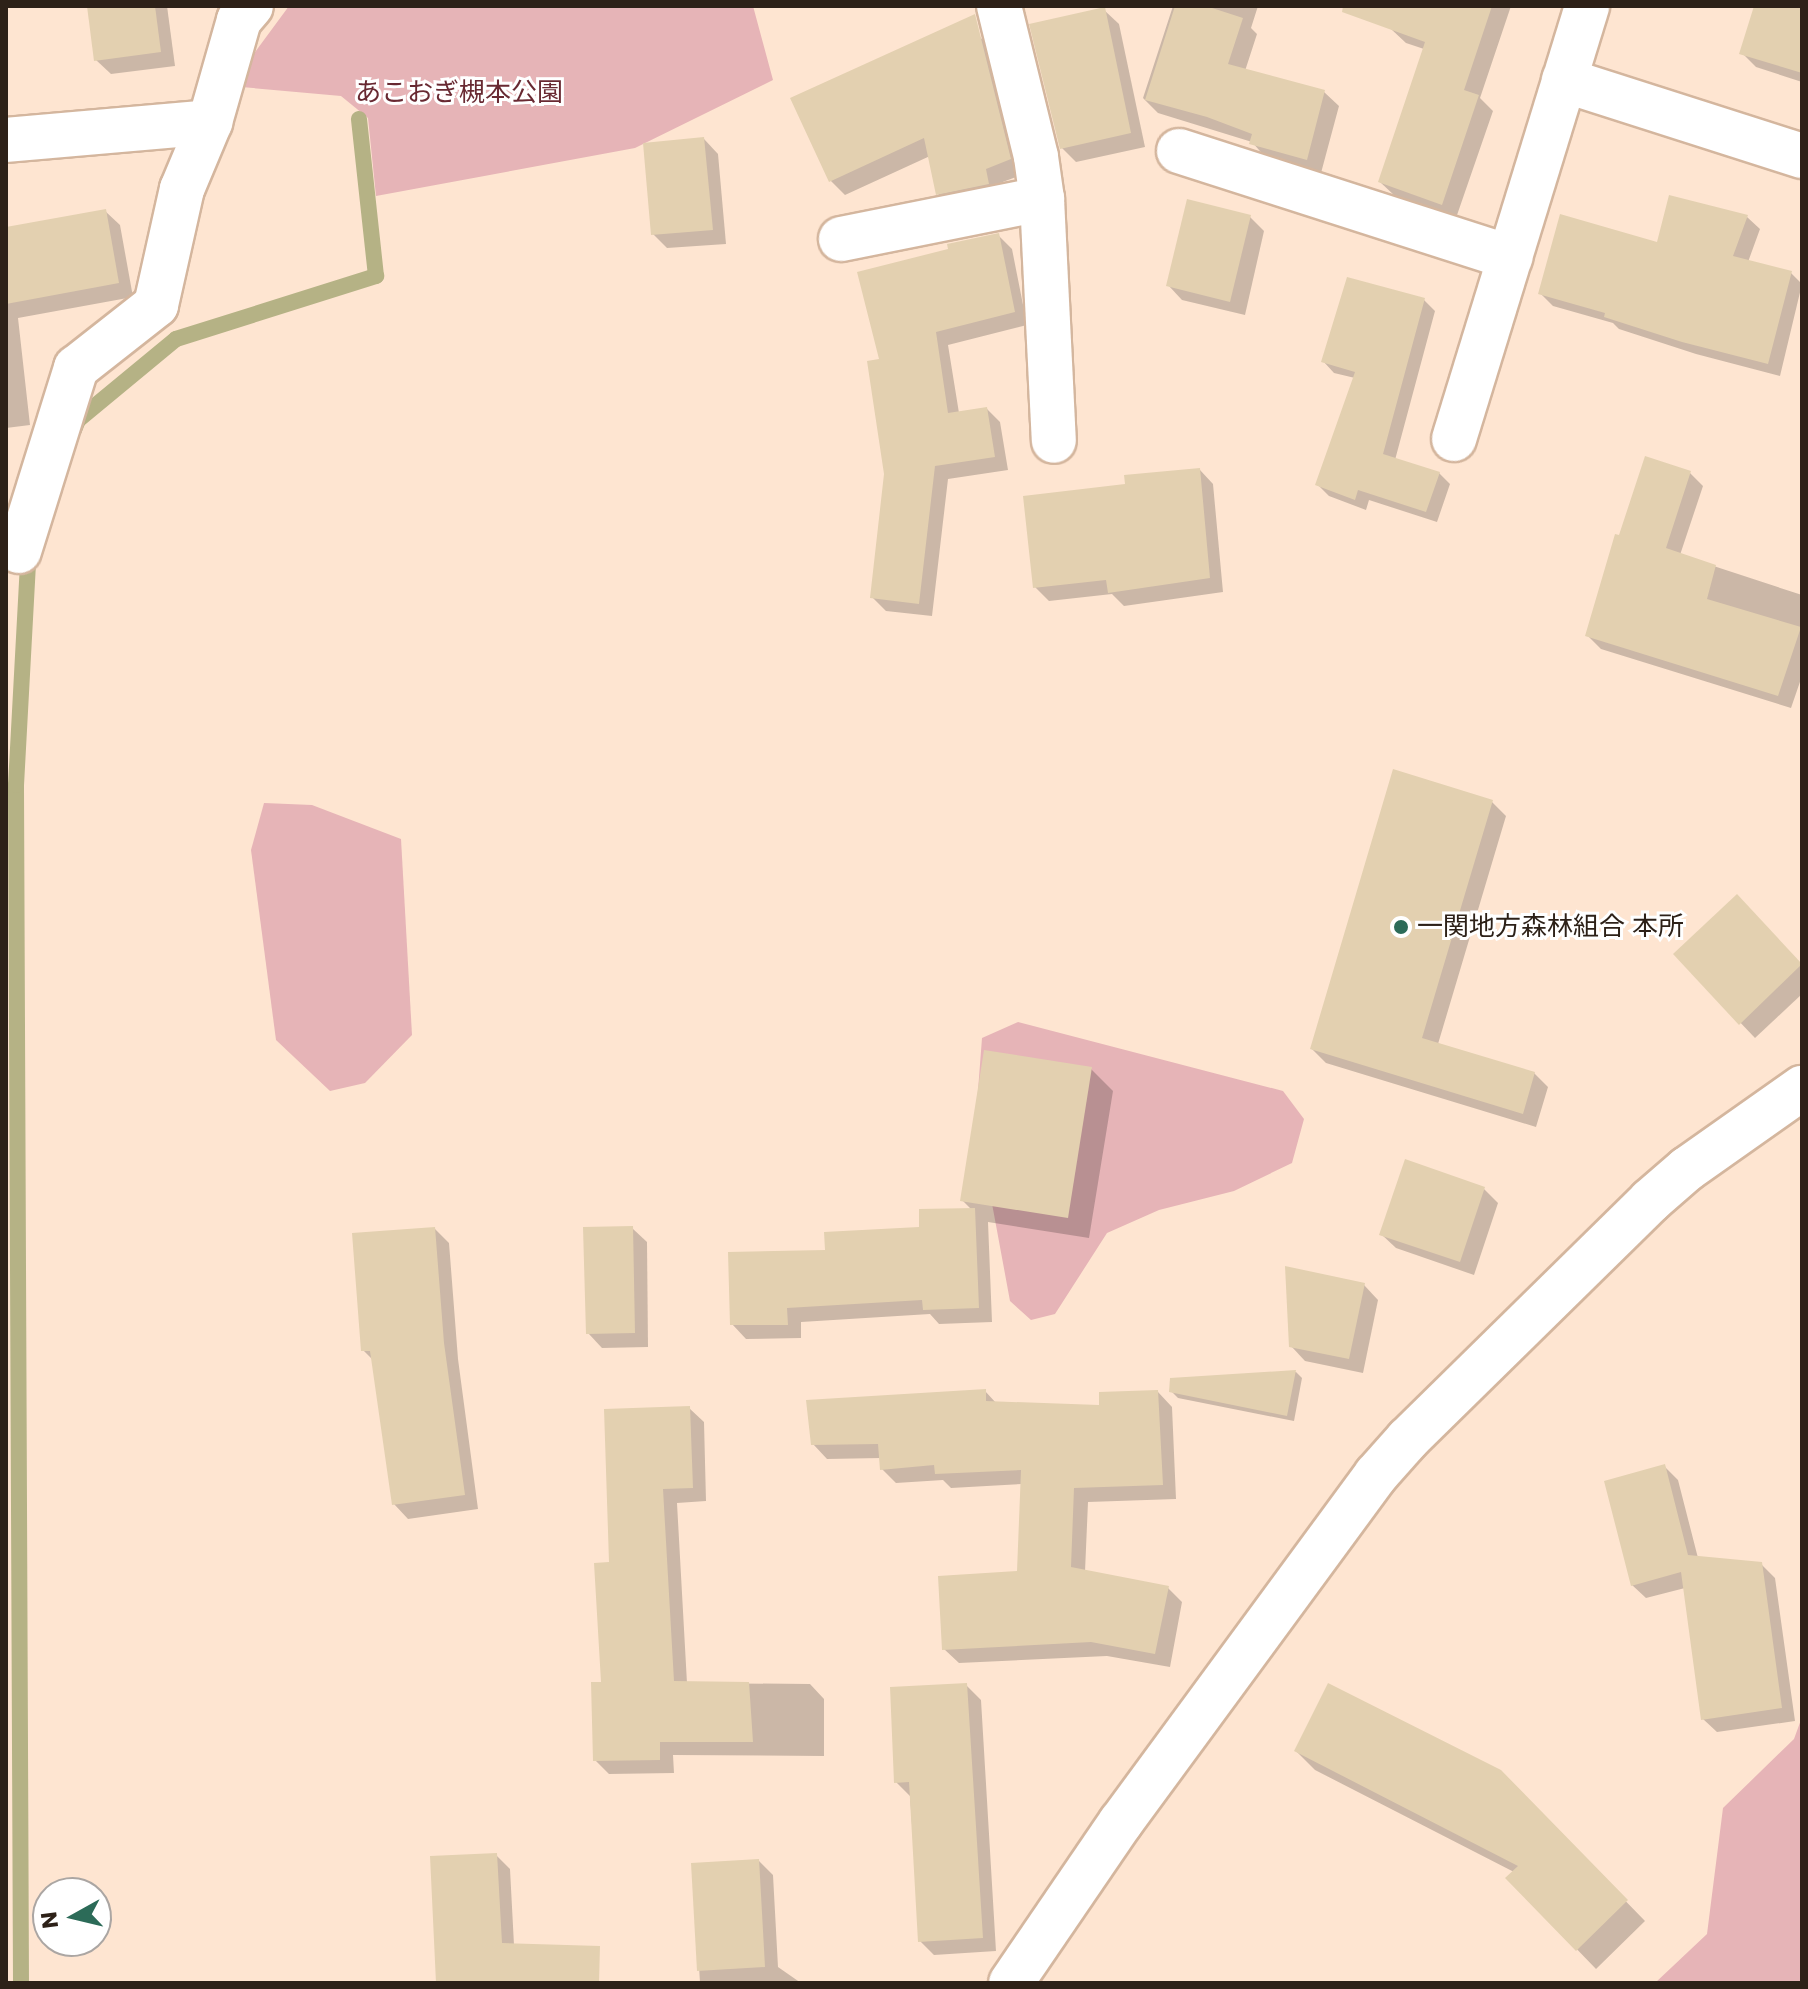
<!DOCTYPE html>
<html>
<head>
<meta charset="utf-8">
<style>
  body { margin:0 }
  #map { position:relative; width:1808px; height:1989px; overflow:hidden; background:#fee5d1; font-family:Poppins,"Noto Sans JP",sans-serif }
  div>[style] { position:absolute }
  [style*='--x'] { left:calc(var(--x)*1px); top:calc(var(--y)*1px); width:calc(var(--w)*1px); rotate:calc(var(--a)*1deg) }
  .green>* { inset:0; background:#e6b4b7 }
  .shadow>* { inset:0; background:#0003 }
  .stream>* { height:16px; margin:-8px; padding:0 8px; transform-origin:8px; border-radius:8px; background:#b5b285 }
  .building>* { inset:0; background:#e3d0b0 }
  .roads { filter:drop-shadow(2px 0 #d4b69e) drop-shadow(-2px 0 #d4b69e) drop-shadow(0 2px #d4b69e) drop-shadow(0 -2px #d4b69e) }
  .minor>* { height:44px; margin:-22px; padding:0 22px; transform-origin:22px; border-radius:22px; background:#fff }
  .dots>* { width:22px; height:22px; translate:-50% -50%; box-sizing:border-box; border:4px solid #fff; border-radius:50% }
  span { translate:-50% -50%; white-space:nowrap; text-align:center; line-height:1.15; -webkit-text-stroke:6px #fff; paint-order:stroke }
  .park-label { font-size:26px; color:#682932 }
  .poi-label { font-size:26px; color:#2d2118 }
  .left { translate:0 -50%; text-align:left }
  .frame { position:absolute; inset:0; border:8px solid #2d2118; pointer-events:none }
  .north { position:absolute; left:32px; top:1877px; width:80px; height:80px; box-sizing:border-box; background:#fff; border:2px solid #aba6a3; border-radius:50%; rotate:262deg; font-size:22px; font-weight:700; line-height:32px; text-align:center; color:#2d2118 }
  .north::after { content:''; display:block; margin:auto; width:28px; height:36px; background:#2c6b58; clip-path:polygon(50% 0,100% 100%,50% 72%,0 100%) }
</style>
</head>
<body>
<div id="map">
  <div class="green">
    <div style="clip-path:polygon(289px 6px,753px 6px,773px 80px,635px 148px,376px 196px,368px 118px,341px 96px,230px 86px)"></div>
    <div style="clip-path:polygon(264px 803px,312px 805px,401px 839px,412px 1035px,365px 1083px,330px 1091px,276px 1040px,251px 850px)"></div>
    <div style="clip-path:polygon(1018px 1022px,1283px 1091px,1304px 1119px,1292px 1163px,1234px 1191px,1159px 1210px,1107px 1233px,1055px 1314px,1031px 1320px,1010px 1301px,976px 1117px,982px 1038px)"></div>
    <div style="clip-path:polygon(1802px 1717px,1802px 1983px,1655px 1983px,1707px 1934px,1723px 1808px,1794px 1739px)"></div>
  </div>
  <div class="shadow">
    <div style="clip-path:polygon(89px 6px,167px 6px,175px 66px,111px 74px,96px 60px)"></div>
    <div style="clip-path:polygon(1173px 6px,1258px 6px,1251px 28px,1257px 34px,1245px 71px,1324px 92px,1339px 106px,1321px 173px,1266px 158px,1252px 142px,1158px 113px,1143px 98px)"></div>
    <div style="clip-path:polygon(1399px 6px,1511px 6px,1480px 98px,1493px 111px,1456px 218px,1395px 196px,1380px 182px,1424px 49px,1406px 43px,1391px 29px)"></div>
    <div style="clip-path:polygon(1757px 6px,1802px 6px,1802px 82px,1756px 67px,1742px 53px)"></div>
    <div style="clip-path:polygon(1104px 10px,1119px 24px,1145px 147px,1076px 162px,1062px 148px)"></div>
    <div style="clip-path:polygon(980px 37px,994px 52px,1024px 174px,1000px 183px,1003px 198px,952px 208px,938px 194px,930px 156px,845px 195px,830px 180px)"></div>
    <div style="clip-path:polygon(704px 139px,718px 154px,726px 244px,667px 248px,653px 234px)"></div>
    <div style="clip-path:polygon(105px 211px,120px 225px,133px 297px,18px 318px,30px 425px,6px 428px,6px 229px)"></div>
    <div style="clip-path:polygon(1250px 217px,1264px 231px,1245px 315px,1182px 300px,1168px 285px)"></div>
    <div style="clip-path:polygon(1747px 217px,1760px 229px,1748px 262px,1791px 273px,1802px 284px,1780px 376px,1696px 354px,1619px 329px,1613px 323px,1553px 306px,1540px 293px,1659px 244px)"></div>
    <div style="clip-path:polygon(998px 235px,1012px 249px,1027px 325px,948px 345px,959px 413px,987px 409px,1000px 422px,1008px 470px,948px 479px,932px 616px,886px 611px,872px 597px,886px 474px,881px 361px)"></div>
    <div style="clip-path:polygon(1424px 300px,1435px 311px,1395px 460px,1439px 473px,1450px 484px,1437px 522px,1369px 500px,1366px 510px,1329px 496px,1318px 485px,1355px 378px,1334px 373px,1323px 361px)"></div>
    <div style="clip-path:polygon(1200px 470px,1213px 484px,1223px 592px,1124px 606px,1112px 594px,1049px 601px,1035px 587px,1127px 486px)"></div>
    <div style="clip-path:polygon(1690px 473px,1703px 486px,1680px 555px,1802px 595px,1802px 676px,1791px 708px,1601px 649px,1588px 636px,1621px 538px)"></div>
    <div style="clip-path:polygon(1492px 802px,1506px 816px,1438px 1044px,1534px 1073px,1548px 1087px,1536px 1127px,1326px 1063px,1312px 1049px)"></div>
    <div style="clip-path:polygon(1751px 911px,1802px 966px,1802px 994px,1755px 1038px,1675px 954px)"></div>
    <div style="clip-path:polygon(1091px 1069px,1113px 1091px,1089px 1238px,988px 1222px,992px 1322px,939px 1324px,930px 1314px,801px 1322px,801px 1338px,746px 1339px,732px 1324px,827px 1252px,921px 1228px,972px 1210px,962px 1200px)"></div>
    <div style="clip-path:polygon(1484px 1189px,1498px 1203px,1474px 1275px,1396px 1248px,1381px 1234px)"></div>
    <div style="clip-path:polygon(632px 1228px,647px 1242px,648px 1347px,602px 1348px,588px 1333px)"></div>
    <div style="clip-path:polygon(435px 1229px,449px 1243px,458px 1359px,478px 1509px,408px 1519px,394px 1504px,374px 1361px,363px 1350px)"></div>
    <div style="clip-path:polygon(1364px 1285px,1378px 1300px,1363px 1373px,1305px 1361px,1291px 1346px)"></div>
    <div style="clip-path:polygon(1296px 1372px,1302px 1378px,1294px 1421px,1178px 1398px,1171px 1391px)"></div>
    <div style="clip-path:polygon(985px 1391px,997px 1404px,1101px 1407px,1158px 1392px,1172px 1407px,1176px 1499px,1088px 1502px,1085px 1572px,1168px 1588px,1182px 1602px,1170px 1667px,1107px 1656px,959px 1663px,944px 1649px,1019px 1573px,1022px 1484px,951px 1488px,943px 1480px,896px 1483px,882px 1469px,881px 1458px,827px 1459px,813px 1444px)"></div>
    <div style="clip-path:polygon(689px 1408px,704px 1422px,706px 1501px,677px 1503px,687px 1683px,810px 1684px,824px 1699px,824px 1756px,673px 1755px,674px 1773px,609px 1774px,595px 1760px,611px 1564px)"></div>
    <div style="clip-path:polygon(1665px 1467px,1678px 1480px,1698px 1558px,1761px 1564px,1775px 1578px,1795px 1721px,1717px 1732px,1703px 1719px,1685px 1588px,1646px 1598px,1632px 1585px)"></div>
    <div style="clip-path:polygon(966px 1685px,981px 1700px,996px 1951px,934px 1955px,920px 1941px,910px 1796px,896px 1782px)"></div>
    <div style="clip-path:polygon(1296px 1751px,1500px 1772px,1645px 1921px,1596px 1969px,1508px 1878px,1514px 1872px,1315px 1770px)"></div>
    <div style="clip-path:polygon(496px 1855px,510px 1869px,514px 1945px,547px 1983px,438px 1983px)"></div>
    <div style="clip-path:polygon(759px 1861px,773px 1875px,778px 1967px,801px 1983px,700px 1983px,693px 1865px)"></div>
  </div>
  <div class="stream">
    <div style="--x:74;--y:430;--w:11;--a:-68"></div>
    <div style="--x:78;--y:420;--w:127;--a:-39.6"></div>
    <div style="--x:176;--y:339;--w:210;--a:-17.5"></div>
    <div style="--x:376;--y:276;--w:158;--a:-96.2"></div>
    <div style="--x:21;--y:1983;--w:1198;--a:-90.24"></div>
    <div style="--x:16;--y:785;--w:222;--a:-86.9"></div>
    <div style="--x:28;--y:563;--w:14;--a:-73"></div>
  </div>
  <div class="building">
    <div style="clip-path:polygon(87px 6px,155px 6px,161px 52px,94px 61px)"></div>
    <div style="clip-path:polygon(1175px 6px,1206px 6px,1243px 18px,1228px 64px,1325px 90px,1307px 160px,1249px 144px,1252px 134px,1207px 117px,1145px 100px)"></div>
    <div style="clip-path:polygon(1343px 6px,1492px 6px,1464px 90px,1479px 95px,1442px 205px,1378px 182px,1425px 42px,1342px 12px)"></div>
    <div style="clip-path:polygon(1754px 6px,1802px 6px,1802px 73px,1739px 54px)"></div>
    <div style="clip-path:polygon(1105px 7px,1131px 133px,1060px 149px,1029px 24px)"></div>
    <div style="clip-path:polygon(975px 14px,1011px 159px,986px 169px,989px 184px,936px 195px,924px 138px,829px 182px,790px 98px)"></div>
    <div style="clip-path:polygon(704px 137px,713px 230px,651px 235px,643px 143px)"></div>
    <div style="clip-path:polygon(1669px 195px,1748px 215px,1733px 256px,1792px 271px,1768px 364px,1682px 342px,1604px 317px,1605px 313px,1538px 294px,1560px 214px,1657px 242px)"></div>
    <div style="clip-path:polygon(1187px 199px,1251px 215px,1230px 302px,1166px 286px)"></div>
    <div style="clip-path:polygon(106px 209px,119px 283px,6px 304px,6px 227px)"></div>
    <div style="clip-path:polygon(999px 233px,1015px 312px,936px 332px,948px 413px,987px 407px,995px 457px,935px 466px,919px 604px,870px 598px,884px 474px,867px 361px,879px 359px,857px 272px,948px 249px,947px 244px)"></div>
    <div style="clip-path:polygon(1347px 277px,1425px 298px,1383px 454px,1440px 472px,1426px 512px,1358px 490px,1355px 500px,1315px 485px,1355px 372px,1321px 362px)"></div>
    <div style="clip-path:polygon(1645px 456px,1691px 471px,1666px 548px,1716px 565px,1707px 599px,1801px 627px,1778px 696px,1585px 636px,1615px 534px,1619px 535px)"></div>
    <div style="clip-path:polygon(1200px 468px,1210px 578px,1108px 593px,1106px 580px,1033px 588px,1023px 496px,1125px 484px,1124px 475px)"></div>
    <div style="clip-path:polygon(1393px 769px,1493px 800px,1422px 1038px,1535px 1072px,1523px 1114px,1310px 1049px)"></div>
    <div style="clip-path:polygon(1737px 894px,1802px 964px,1739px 1025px,1673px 954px)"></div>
    <div style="clip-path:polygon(984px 1050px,1092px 1067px,1068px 1218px,960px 1201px)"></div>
    <div style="clip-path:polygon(1405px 1159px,1485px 1187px,1460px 1262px,1379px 1235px)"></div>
    <div style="clip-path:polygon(975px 1208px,979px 1308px,923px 1310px,922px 1300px,787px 1308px,788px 1325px,730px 1325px,728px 1252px,825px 1250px,824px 1232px,919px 1227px,919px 1209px)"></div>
    <div style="clip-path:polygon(633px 1226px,635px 1333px,586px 1334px,583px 1227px)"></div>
    <div style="clip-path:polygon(435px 1227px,444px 1343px,465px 1495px,392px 1505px,370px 1351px,361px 1351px,352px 1233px)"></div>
    <div style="clip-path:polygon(1285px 1266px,1365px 1283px,1349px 1359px,1289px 1347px)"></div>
    <div style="clip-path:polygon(1296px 1370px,1287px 1416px,1169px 1392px,1170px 1378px)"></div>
    <div style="clip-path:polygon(986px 1389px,986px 1401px,1099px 1405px,1099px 1392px,1158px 1390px,1163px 1485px,1074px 1488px,1071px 1567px,1169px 1586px,1155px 1654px,1091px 1642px,942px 1650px,938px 1576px,1017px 1571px,1021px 1470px,935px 1474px,934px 1465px,880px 1470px,878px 1444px,811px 1445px,806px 1400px)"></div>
    <div style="clip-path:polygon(690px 1406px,693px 1488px,663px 1489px,674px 1681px,749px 1682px,753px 1742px,660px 1742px,660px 1760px,593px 1761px,591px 1682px,601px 1682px,594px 1563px,609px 1562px,604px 1409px)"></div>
    <div style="clip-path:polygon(1665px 1464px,1688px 1555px,1762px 1562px,1782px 1708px,1701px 1720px,1681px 1572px,1631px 1586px,1604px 1481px)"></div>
    <div style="clip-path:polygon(967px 1683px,983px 1938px,918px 1942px,909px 1782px,894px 1783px,890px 1687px)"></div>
    <div style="clip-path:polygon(1328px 1683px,1501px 1770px,1628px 1900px,1576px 1951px,1505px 1878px,1518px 1866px,1294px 1751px)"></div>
    <div style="clip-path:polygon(497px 1853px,502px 1943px,600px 1946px,599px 1983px,436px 1983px,430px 1856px)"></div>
    <div style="clip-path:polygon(759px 1859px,765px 1967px,697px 1971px,691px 1863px)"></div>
  </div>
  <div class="roads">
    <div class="minor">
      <div style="--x:999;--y:6;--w:155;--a:76.2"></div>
      <div style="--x:1036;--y:157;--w:42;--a:81.9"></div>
      <div style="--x:1042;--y:199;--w:242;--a:87.2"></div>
      <div style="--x:1564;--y:80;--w:250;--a:17.7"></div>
      <div style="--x:6;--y:140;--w:205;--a:-5"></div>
      <div style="--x:1179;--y:151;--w:348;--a:17.8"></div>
      <div style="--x:841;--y:239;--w:205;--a:-11.3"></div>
      <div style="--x:1454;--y:439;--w:453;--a:-72.9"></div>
      <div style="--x:19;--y:551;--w:192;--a:-72.7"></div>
      <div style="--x:76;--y:368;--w:102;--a:-38.2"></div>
      <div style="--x:156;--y:305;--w:119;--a:-77.4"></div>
      <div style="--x:182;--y:189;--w:73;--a:-67.3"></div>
      <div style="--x:210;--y:122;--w:106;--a:-74.1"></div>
      <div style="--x:239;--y:20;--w:18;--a:-49"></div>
      <div style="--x:1011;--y:1983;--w:195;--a:-55.7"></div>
      <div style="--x:1121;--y:1822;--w:431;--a:-53.7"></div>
      <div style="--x:1376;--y:1475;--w:48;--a:-48.4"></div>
      <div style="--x:1408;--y:1439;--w:339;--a:-44.5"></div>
      <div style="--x:1650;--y:1201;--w:49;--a:-40.9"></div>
      <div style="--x:1687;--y:1169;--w:141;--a:-35.2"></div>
    </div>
  </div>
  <div class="dots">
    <div style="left:1401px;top:927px;background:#2c6b58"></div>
  </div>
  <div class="park-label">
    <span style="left:459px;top:93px">あこおぎ槻本公園</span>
  </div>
  <div class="poi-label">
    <span class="left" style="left:1417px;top:927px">一関地方森林組合 本所</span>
  </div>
  <div class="frame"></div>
  <div class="north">N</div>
</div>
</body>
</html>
